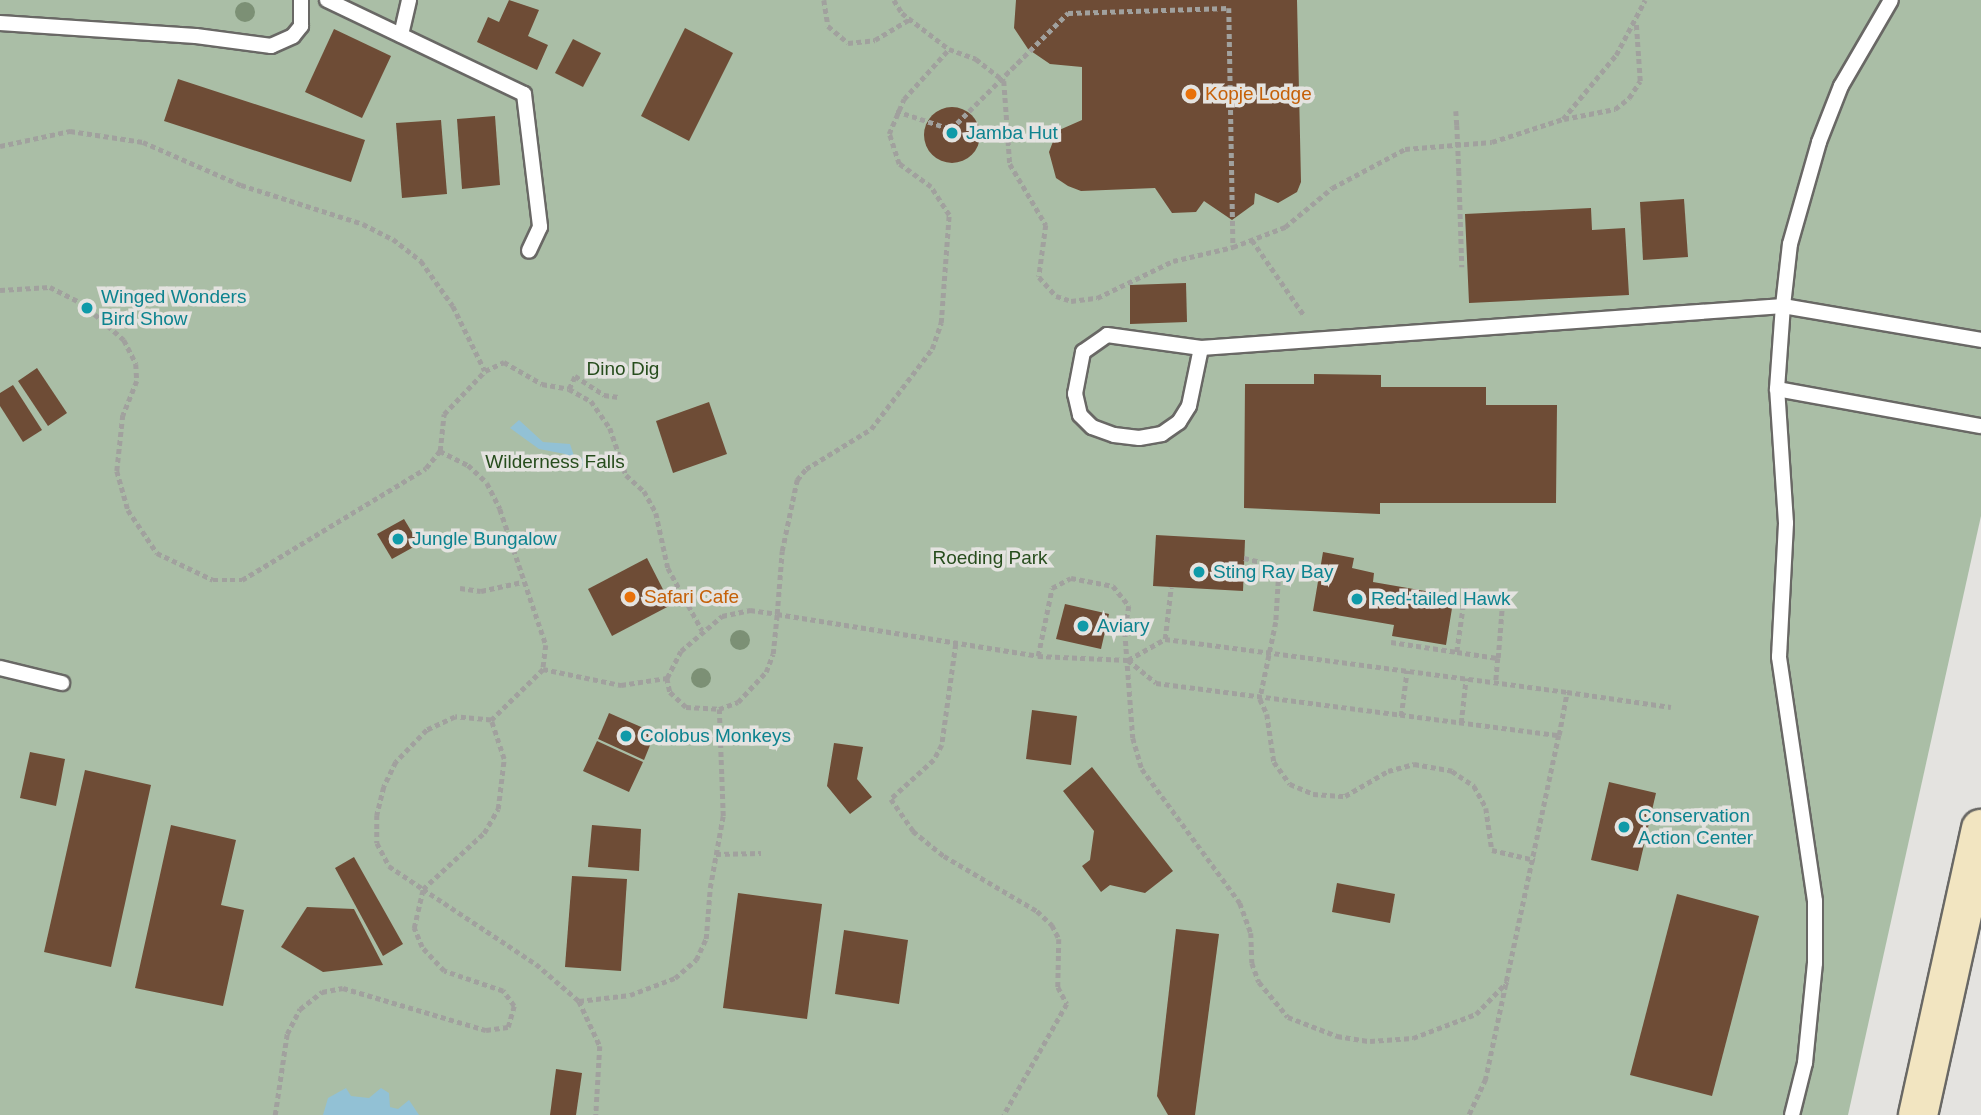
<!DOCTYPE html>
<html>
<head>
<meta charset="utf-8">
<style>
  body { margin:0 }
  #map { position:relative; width:1981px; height:1115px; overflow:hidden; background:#e4e3e0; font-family:Arial,sans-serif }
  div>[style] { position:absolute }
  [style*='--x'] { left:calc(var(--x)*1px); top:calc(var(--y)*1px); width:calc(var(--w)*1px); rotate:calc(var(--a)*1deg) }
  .green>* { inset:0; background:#aabea6 }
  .water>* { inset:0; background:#92c1d5 }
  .building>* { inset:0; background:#6e4c36 }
  .round { border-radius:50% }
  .path>* { height:4.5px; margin-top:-2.25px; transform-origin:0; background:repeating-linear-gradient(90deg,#a1a19e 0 5px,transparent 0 8.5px) }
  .roads { filter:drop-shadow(2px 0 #696865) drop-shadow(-2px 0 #696865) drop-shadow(0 2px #696865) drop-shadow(0 -2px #696865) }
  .lane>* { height:14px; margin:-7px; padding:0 7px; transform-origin:7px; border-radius:7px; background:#fff }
  .secondary>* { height:38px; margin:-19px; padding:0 19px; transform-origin:19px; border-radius:19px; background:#f2e5c1 }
  .path-bridge>* { height:4.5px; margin-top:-2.25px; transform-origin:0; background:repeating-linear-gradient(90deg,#a1a19e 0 5px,transparent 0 8.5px) }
  .trees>* { width:20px; height:20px; margin:-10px; border-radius:50%; background:#7c9075 }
  .dots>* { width:19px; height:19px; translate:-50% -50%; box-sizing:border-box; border:4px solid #e4e3e0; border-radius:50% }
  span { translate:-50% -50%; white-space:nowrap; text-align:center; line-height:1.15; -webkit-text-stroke:7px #e4e3e0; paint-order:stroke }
  .food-label { font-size:19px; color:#c56008 }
  .left { translate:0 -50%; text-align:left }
  .culture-label { font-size:19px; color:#0d838f }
  .park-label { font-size:19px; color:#274d1d }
</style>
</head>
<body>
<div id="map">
  <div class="green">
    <div style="clip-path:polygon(0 0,1981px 0,1981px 516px,1848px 1115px,0 1115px)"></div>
  </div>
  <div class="water">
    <div style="clip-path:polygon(519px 420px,543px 442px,570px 444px,575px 459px,586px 458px,587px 464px,578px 469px,565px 454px,539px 449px,510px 428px)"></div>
    <div style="clip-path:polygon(346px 1088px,351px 1096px,369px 1098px,381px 1088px,389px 1093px,390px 1107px,398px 1109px,409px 1100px,419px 1115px,323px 1115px,328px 1098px)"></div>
  </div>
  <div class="building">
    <div style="clip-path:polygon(509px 0,539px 10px,528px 36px,548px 45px,537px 70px,477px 42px,488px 17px,499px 22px)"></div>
    <div style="clip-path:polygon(1016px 0,1297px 0,1301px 182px,1297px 192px,1278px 203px,1255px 193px,1254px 204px,1232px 220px,1204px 201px,1196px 212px,1172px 213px,1155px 188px,1081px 191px,1068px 186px,1056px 178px,1049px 152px,1057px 131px,1082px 120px,1082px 67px,1050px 64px,1028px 49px,1014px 28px)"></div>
    <div style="clip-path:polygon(685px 28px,733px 53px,689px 141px,641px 116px)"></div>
    <div style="clip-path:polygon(334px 29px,391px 56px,362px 118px,305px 92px)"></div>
    <div style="clip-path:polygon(573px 39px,601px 53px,583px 87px,555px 73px)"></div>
    <div style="clip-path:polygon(178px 79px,365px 140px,351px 182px,164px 121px)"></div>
    <div class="round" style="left:924px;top:107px;width:56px;height:56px"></div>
    <div style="clip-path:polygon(495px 116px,500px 185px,462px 189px,457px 119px)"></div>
    <div style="clip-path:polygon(441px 120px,447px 194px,402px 198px,396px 123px)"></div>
    <div style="clip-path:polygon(1684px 199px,1688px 257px,1643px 260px,1640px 202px)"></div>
    <div style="clip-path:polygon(1591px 208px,1592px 230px,1625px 228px,1629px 295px,1469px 303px,1465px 214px)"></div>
    <div style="clip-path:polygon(1186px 283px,1187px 322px,1130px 324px,1130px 285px)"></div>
    <div style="clip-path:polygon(37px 368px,67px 413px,48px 426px,18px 381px)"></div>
    <div style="clip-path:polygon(1314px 374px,1381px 375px,1381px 387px,1486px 387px,1486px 405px,1557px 405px,1556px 503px,1380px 503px,1380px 514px,1244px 508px,1245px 384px,1314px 384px)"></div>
    <div style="clip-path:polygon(13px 385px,42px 430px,23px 442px,0 406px,0 393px)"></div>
    <div style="clip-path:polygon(709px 402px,727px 454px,673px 473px,656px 421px)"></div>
    <div style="clip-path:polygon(404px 519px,419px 544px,392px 559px,377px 534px)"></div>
    <div style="clip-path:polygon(1156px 535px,1245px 540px,1243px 591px,1153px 586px)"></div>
    <div style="clip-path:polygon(1323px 552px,1354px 558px,1352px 568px,1374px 573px,1373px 582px,1454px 596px,1446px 645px,1392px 636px,1394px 625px,1313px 611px)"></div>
    <div style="clip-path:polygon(647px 558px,671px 605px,612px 636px,588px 589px)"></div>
    <div style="clip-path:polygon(1065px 604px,1109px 614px,1101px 649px,1056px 639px)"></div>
    <div style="clip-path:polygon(1032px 710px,1077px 716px,1071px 765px,1026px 759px)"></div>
    <div style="clip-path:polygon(609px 713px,655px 733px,644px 760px,598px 739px)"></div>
    <div style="clip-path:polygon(597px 741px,643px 762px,629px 792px,583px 771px)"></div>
    <div style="clip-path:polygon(834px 743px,863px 747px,857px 779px,872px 797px,850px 814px,827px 786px)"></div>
    <div style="clip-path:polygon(30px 752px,65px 759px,56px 806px,20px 798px)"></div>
    <div style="clip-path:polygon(1092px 767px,1173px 871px,1145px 893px,1110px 885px,1101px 892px,1082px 866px,1090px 860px,1094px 831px,1063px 791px)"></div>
    <div style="clip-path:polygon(85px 770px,151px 785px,111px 967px,44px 952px)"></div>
    <div style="clip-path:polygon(1609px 782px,1656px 793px,1638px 871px,1591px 860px)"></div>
    <div style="clip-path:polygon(171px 825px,236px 840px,221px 905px,244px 910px,223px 1006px,135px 988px)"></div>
    <div style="clip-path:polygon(592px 825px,641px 829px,639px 871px,588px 867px)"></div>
    <div style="clip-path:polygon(354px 857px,403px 944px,383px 956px,335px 868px)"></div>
    <div style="clip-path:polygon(572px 876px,627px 879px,621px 971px,565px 967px)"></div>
    <div style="clip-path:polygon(1337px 883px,1395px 894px,1390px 923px,1332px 912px)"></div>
    <div style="clip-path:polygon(738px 893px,822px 904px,807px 1019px,723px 1008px)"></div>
    <div style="clip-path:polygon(1677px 894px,1759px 916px,1712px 1096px,1630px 1075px)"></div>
    <div style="clip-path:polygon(307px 907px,354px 909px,383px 965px,323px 972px,281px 947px)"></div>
    <div style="clip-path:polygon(1176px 929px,1219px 934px,1195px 1115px,1168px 1115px,1157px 1096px)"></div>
    <div style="clip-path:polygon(844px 930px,908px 940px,899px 1004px,835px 994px)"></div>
    <div style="clip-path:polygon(556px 1069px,582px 1073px,576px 1115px,550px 1115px)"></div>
  </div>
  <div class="path">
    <div style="--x:824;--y:0;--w:26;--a:81"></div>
    <div style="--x:828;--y:26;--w:26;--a:40"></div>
    <div style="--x:848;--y:43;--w:27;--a:-6"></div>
    <div style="--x:875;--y:40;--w:41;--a:-31"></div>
    <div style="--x:894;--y:0;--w:15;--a:58"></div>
    <div style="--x:902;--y:13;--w:59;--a:37.5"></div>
    <div style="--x:949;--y:49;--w:29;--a:20"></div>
    <div style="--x:976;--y:59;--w:36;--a:38"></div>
    <div style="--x:1004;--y:81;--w:83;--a:85.9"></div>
    <div style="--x:1010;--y:164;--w:71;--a:59.5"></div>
    <div style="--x:1046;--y:225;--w:52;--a:97.7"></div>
    <div style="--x:1039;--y:277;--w:25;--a:48"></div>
    <div style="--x:1056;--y:296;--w:16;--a:18"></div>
    <div style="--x:1071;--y:301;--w:26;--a:-7"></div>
    <div style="--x:1097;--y:298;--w:85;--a:-26"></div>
    <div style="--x:1173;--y:261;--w:62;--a:-13.1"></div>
    <div style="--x:1233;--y:247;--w:56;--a:-21"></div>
    <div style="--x:1285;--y:227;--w:61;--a:-39.7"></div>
    <div style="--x:1332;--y:188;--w:83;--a:-28.1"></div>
    <div style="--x:1405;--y:149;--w:87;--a:-4.6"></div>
    <div style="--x:1492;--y:142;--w:75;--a:-17.9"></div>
    <div style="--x:1563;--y:119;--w:83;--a:-50.4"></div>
    <div style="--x:1616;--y:55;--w:62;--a:-62.2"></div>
    <div style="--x:896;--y:111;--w:58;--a:18.1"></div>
    <div style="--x:951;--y:129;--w:165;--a:-44.8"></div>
    <div style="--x:1068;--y:13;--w:161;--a:-1.8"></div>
    <div style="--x:1229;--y:8;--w:239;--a:89"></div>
    <div style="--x:1456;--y:111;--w:14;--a:86"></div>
    <div style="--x:1564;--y:119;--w:52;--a:-11.1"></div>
    <div style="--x:1615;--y:109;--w:18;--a:-38"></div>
    <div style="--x:1629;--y:98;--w:20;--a:-57"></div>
    <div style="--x:1640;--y:81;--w:58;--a:-93.9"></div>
    <div style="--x:0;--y:146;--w:72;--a:-12.1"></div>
    <div style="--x:70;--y:131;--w:74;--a:8.6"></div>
    <div style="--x:143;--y:142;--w:107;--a:23.7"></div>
    <div style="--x:241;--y:185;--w:128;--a:17.7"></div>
    <div style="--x:363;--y:224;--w:34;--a:27"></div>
    <div style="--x:393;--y:239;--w:36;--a:38"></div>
    <div style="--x:421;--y:261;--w:55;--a:54.6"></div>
    <div style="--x:453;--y:306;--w:72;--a:63.8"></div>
    <div style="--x:1459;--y:171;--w:96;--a:88.2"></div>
    <div style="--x:1252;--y:240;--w:91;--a:55.3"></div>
    <div style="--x:0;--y:290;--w:50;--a:-3.4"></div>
    <div style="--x:50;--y:287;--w:36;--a:27"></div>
    <div style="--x:82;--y:303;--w:56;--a:41.4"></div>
    <div style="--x:124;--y:340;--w:27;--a:63"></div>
    <div style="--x:136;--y:364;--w:17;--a:87"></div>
    <div style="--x:137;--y:381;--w:37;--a:112"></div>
    <div style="--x:123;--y:415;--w:56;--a:96.1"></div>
    <div style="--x:117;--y:471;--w:41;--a:74.2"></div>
    <div style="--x:128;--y:510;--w:52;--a:56"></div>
    <div style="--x:157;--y:553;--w:62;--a:25.7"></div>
    <div style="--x:213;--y:580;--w:29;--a:0"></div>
    <div style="--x:242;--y:580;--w:215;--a:-31.3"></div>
    <div style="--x:426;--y:468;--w:22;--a:-51"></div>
    <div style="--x:440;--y:451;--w:31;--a:27"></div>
    <div style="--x:468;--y:465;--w:26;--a:43"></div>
    <div style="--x:487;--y:483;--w:29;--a:63"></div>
    <div style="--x:500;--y:509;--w:144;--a:71.3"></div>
    <div style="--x:546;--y:645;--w:24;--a:97"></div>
    <div style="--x:569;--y:389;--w:14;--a:-65"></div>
    <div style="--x:575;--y:376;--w:35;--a:33"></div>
    <div style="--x:604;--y:395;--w:15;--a:8"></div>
    <div style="--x:440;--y:451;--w:37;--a:-84"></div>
    <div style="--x:444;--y:414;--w:59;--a:-46.4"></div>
    <div style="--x:485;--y:371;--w:21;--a:-25"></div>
    <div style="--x:504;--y:362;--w:44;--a:30.1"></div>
    <div style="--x:542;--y:384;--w:27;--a:10"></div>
    <div style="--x:569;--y:389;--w:25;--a:29"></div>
    <div style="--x:591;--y:401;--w:33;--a:55"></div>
    <div style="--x:610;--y:428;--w:50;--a:71.2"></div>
    <div style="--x:626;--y:475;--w:24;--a:42"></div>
    <div style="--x:644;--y:491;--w:25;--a:61"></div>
    <div style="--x:656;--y:513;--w:56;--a:77.7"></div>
    <div style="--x:668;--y:568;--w:71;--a:61.3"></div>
    <div style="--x:1244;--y:558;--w:27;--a:13"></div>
    <div style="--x:1270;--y:564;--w:12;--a:42"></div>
    <div style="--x:1279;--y:572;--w:50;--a:93.4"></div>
    <div style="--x:1276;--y:622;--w:79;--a:101.7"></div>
    <div style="--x:1260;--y:699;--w:17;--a:65"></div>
    <div style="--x:1267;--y:714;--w:49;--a:81.7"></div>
    <div style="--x:1274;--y:762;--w:27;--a:54"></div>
    <div style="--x:1290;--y:784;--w:25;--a:23"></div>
    <div style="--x:1313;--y:794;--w:32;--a:4"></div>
    <div style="--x:1345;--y:796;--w:50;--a:-30.2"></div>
    <div style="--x:1388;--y:771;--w:27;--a:-15"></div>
    <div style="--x:1414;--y:764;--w:39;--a:10"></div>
    <div style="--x:1452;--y:771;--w:27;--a:34"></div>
    <div style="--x:1474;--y:786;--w:25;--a:61"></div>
    <div style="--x:1486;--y:808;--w:42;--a:81.9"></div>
    <div style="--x:1492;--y:850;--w:44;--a:13.1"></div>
    <div style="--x:460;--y:588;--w:21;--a:8"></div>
    <div style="--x:481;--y:591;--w:42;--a:-12.4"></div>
    <div style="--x:1466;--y:588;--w:65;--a:98"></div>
    <div style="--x:1457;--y:652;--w:41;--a:8.3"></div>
    <div style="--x:1498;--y:658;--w:24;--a:95"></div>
    <div style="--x:1165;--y:639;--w:52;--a:-83.4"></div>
    <div style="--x:1391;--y:642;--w:67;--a:8.6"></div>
    <div style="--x:956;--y:644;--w:102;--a:97.9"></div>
    <div style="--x:942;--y:745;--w:17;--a:118"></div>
    <div style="--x:934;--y:760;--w:58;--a:137.8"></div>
    <div style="--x:891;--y:799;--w:39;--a:55"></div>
    <div style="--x:913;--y:831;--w:40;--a:39"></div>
    <div style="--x:944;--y:856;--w:108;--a:30.6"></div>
    <div style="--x:1037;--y:911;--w:21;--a:43"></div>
    <div style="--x:1052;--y:925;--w:16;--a:63"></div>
    <div style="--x:1059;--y:939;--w:48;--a:91.2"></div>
    <div style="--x:1058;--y:987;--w:19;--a:62"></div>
    <div style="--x:1067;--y:1004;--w:128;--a:119.6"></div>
    <div style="--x:1038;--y:656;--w:69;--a:-78.4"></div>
    <div style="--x:1052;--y:588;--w:21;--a:-28"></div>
    <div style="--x:1071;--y:578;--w:43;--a:10.8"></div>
    <div style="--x:1113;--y:586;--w:26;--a:51"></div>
    <div style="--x:1129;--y:606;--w:26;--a:99"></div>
    <div style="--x:1125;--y:632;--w:106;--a:85.7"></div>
    <div style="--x:1133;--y:738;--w:32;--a:74"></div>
    <div style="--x:1142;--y:769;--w:166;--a:53.8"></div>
    <div style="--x:1240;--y:903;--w:32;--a:70"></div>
    <div style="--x:1251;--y:933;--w:30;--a:88"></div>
    <div style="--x:1252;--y:963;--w:20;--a:70"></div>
    <div style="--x:1259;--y:982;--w:45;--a:50.4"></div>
    <div style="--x:1288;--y:1017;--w:53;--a:21.2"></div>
    <div style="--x:1337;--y:1036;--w:33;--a:9"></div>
    <div style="--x:1370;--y:1041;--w:43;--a:-4"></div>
    <div style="--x:1413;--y:1038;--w:67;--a:-20.9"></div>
    <div style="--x:1476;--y:1014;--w:45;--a:-45.9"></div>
    <div style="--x:1498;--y:658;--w:64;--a:-85.5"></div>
    <div style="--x:1128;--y:660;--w:43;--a:-29.6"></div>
    <div style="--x:1165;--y:639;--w:405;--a:7.5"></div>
    <div style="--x:667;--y:678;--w:14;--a:78"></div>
    <div style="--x:670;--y:692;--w:22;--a:43"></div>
    <div style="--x:686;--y:707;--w:33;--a:3"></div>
    <div style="--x:719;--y:709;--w:20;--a:-20"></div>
    <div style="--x:738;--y:702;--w:41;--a:-47"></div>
    <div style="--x:766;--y:672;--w:19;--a:-69"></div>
    <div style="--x:773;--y:654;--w:40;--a:-84.3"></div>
    <div style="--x:777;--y:614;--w:264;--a:9.1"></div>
    <div style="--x:1038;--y:656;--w:90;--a:2.5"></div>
    <div style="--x:1128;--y:660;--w:36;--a:39"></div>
    <div style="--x:1156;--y:683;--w:406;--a:7.4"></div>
    <div style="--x:1559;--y:735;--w:352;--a:102"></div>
    <div style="--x:1486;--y:1079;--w:40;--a:115"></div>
    <div style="--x:1401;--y:716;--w:46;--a:-82.6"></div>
    <div style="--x:491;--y:720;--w:36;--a:-175"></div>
    <div style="--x:455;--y:717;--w:31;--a:155"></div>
    <div style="--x:427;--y:730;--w:45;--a:134.1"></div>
    <div style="--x:396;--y:762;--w:28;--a:116"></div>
    <div style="--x:384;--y:787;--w:29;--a:104"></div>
    <div style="--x:377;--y:815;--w:28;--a:90"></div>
    <div style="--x:377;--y:843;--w:26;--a:62"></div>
    <div style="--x:389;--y:866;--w:41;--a:34.1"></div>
    <div style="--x:423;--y:889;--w:83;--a:-42.6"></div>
    <div style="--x:484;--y:833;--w:28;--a:-60"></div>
    <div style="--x:498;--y:809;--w:50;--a:-83.2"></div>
    <div style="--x:504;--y:759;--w:41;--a:-108.4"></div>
    <div style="--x:491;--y:720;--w:73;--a:-44.4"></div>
    <div style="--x:543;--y:669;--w:80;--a:11.6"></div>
    <div style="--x:621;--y:685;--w:47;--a:-8.7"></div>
    <div style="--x:667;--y:678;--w:30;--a:-63"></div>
    <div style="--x:681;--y:651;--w:54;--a:-40.5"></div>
    <div style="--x:722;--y:616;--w:29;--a:-12"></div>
    <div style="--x:750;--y:610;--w:27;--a:8"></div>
    <div style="--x:777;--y:614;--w:63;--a:-85.5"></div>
    <div style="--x:782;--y:551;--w:73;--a:-78.1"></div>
    <div style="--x:797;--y:480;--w:14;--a:-51"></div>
    <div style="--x:806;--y:469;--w:76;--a:-31.6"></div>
    <div style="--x:871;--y:429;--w:101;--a:-52.7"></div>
    <div style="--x:932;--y:349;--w:28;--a:-71"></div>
    <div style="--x:941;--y:323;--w:108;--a:-85.8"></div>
    <div style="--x:949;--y:215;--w:33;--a:-123"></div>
    <div style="--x:931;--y:187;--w:39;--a:-144"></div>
    <div style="--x:899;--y:164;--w:32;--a:-108"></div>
    <div style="--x:889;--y:134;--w:38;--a:-67"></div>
    <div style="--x:904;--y:99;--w:67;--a:-48"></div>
    <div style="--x:1461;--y:723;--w:45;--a:-83.7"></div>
    <div style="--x:1559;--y:735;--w:44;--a:-79.5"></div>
    <div style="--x:1567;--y:692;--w:105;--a:8.2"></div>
    <div style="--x:716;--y:854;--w:45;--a:-1.3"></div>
    <div style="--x:579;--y:1001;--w:51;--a:-6.7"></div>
    <div style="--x:630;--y:995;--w:48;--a:-20.7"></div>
    <div style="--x:675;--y:978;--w:28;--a:-41"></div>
    <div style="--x:696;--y:960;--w:23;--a:-65"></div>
    <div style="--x:706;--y:939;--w:51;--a:-85.5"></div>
    <div style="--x:710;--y:888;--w:73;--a:-79.8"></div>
    <div style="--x:723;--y:816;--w:107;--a:-92.1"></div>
    <div style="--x:275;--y:1115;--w:82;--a:-81.6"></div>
    <div style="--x:287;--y:1034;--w:28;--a:-63"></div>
    <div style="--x:300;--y:1009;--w:28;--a:-38"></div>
    <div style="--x:322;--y:992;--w:21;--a:-11"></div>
    <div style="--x:343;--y:988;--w:149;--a:16.4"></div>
    <div style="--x:486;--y:1030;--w:22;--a:-8"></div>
    <div style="--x:508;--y:1027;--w:22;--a:-74"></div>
    <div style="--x:514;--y:1006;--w:19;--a:-126"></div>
    <div style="--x:503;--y:991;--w:62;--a:-161.3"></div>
    <div style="--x:444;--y:971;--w:33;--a:-133"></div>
    <div style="--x:422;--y:947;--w:21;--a:-113"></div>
    <div style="--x:414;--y:928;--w:40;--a:-77"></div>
    <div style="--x:423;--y:889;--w:136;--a:33.6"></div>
    <div style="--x:536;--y:964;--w:57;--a:40.7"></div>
    <div style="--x:579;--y:1001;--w:50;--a:65"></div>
    <div style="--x:600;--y:1046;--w:69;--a:93.3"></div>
  </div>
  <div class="roads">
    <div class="lane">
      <div style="--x:327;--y:0;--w:218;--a:25.5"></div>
      <div style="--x:524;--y:94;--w:134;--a:83.1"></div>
      <div style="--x:540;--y:227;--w:26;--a:115"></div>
      <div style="--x:0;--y:23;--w:196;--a:3.8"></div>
      <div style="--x:196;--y:36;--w:76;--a:7.6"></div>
      <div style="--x:271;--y:46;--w:24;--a:-24"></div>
      <div style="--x:293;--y:36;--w:13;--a:-51"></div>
      <div style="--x:301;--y:26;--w:26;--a:-90"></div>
      <div style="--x:401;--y:35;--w:36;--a:-77"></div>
      <div style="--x:1201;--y:348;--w:59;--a:101.7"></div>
      <div style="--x:1189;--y:406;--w:19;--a:122"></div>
      <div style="--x:1179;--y:422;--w:21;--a:145"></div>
      <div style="--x:1162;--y:434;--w:23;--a:170"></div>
      <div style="--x:1139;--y:438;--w:25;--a:-173"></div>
      <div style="--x:1114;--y:435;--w:23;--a:-160"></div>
      <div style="--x:1092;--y:427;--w:17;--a:-135"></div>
      <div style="--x:1080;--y:415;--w:22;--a:-103"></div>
      <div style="--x:1075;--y:394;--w:43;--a:-79.2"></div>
      <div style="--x:1083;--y:352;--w:29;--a:-35"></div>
      <div style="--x:1107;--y:335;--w:95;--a:7.9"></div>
      <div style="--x:1201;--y:348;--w:584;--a:-4.13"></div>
      <div style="--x:1783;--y:306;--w:201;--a:9.7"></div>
      <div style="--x:1777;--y:389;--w:207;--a:10.3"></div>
      <div style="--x:0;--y:668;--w:64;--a:13.6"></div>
      <div style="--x:1792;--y:1115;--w:54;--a:-76"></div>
      <div style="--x:1805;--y:1063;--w:100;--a:-84.3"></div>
      <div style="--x:1815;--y:963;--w:62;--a:-90"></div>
      <div style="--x:1815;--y:901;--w:247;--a:-98.4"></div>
      <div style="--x:1779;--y:657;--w:134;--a:-87"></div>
      <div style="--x:1786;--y:523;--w:134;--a:-93.8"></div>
      <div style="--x:1777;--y:389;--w:83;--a:-85.9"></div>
      <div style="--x:1783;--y:306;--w:62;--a:-83.6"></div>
      <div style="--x:1790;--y:244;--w:106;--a:-74.1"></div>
      <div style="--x:1819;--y:142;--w:60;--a:-68.6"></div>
      <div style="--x:1841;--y:86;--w:99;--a:-59.8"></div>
    </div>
    <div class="secondary">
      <div style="--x:1918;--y:1115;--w:293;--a:-77.6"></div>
    </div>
  </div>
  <div class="path-bridge">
    <div style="--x:1457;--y:125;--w:46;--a:87.5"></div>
  </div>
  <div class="trees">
    <div style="left:245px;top:12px"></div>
    <div style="left:740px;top:640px"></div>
    <div style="left:701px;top:678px"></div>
  </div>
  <div class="dots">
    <div style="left:1191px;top:94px;background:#e8710a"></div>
    <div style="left:952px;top:133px;background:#0f9aa8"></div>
    <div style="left:87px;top:308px;background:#0f9aa8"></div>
    <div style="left:398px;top:539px;background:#0f9aa8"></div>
    <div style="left:1199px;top:572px;background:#0f9aa8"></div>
    <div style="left:630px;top:597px;background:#e8710a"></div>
    <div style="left:1357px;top:599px;background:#0f9aa8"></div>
    <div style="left:1083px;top:626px;background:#0f9aa8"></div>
    <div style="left:626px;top:736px;background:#0f9aa8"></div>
    <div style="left:1624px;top:827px;background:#0f9aa8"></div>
  </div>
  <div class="food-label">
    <span class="left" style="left:1205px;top:94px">Kopje Lodge</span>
    <span class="left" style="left:644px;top:597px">Safari Cafe</span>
  </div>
  <div class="culture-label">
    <span class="left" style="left:966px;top:133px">Jamba Hut</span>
    <span class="left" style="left:101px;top:308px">Winged Wonders<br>Bird Show</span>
    <span class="left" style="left:412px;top:539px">Jungle Bungalow</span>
    <span class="left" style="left:1213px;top:572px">Sting Ray Bay</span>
    <span class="left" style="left:1371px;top:599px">Red-tailed Hawk</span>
    <span class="left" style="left:1097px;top:626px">Aviary</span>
    <span class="left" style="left:640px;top:736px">Colobus Monkeys</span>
    <span class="left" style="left:1638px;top:827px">Conservation<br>Action Center</span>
  </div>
  <div class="park-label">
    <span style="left:623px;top:369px">Dino Dig</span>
    <span style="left:555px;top:462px">Wilderness Falls</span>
    <span style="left:990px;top:558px">Roeding Park</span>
  </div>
</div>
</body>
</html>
